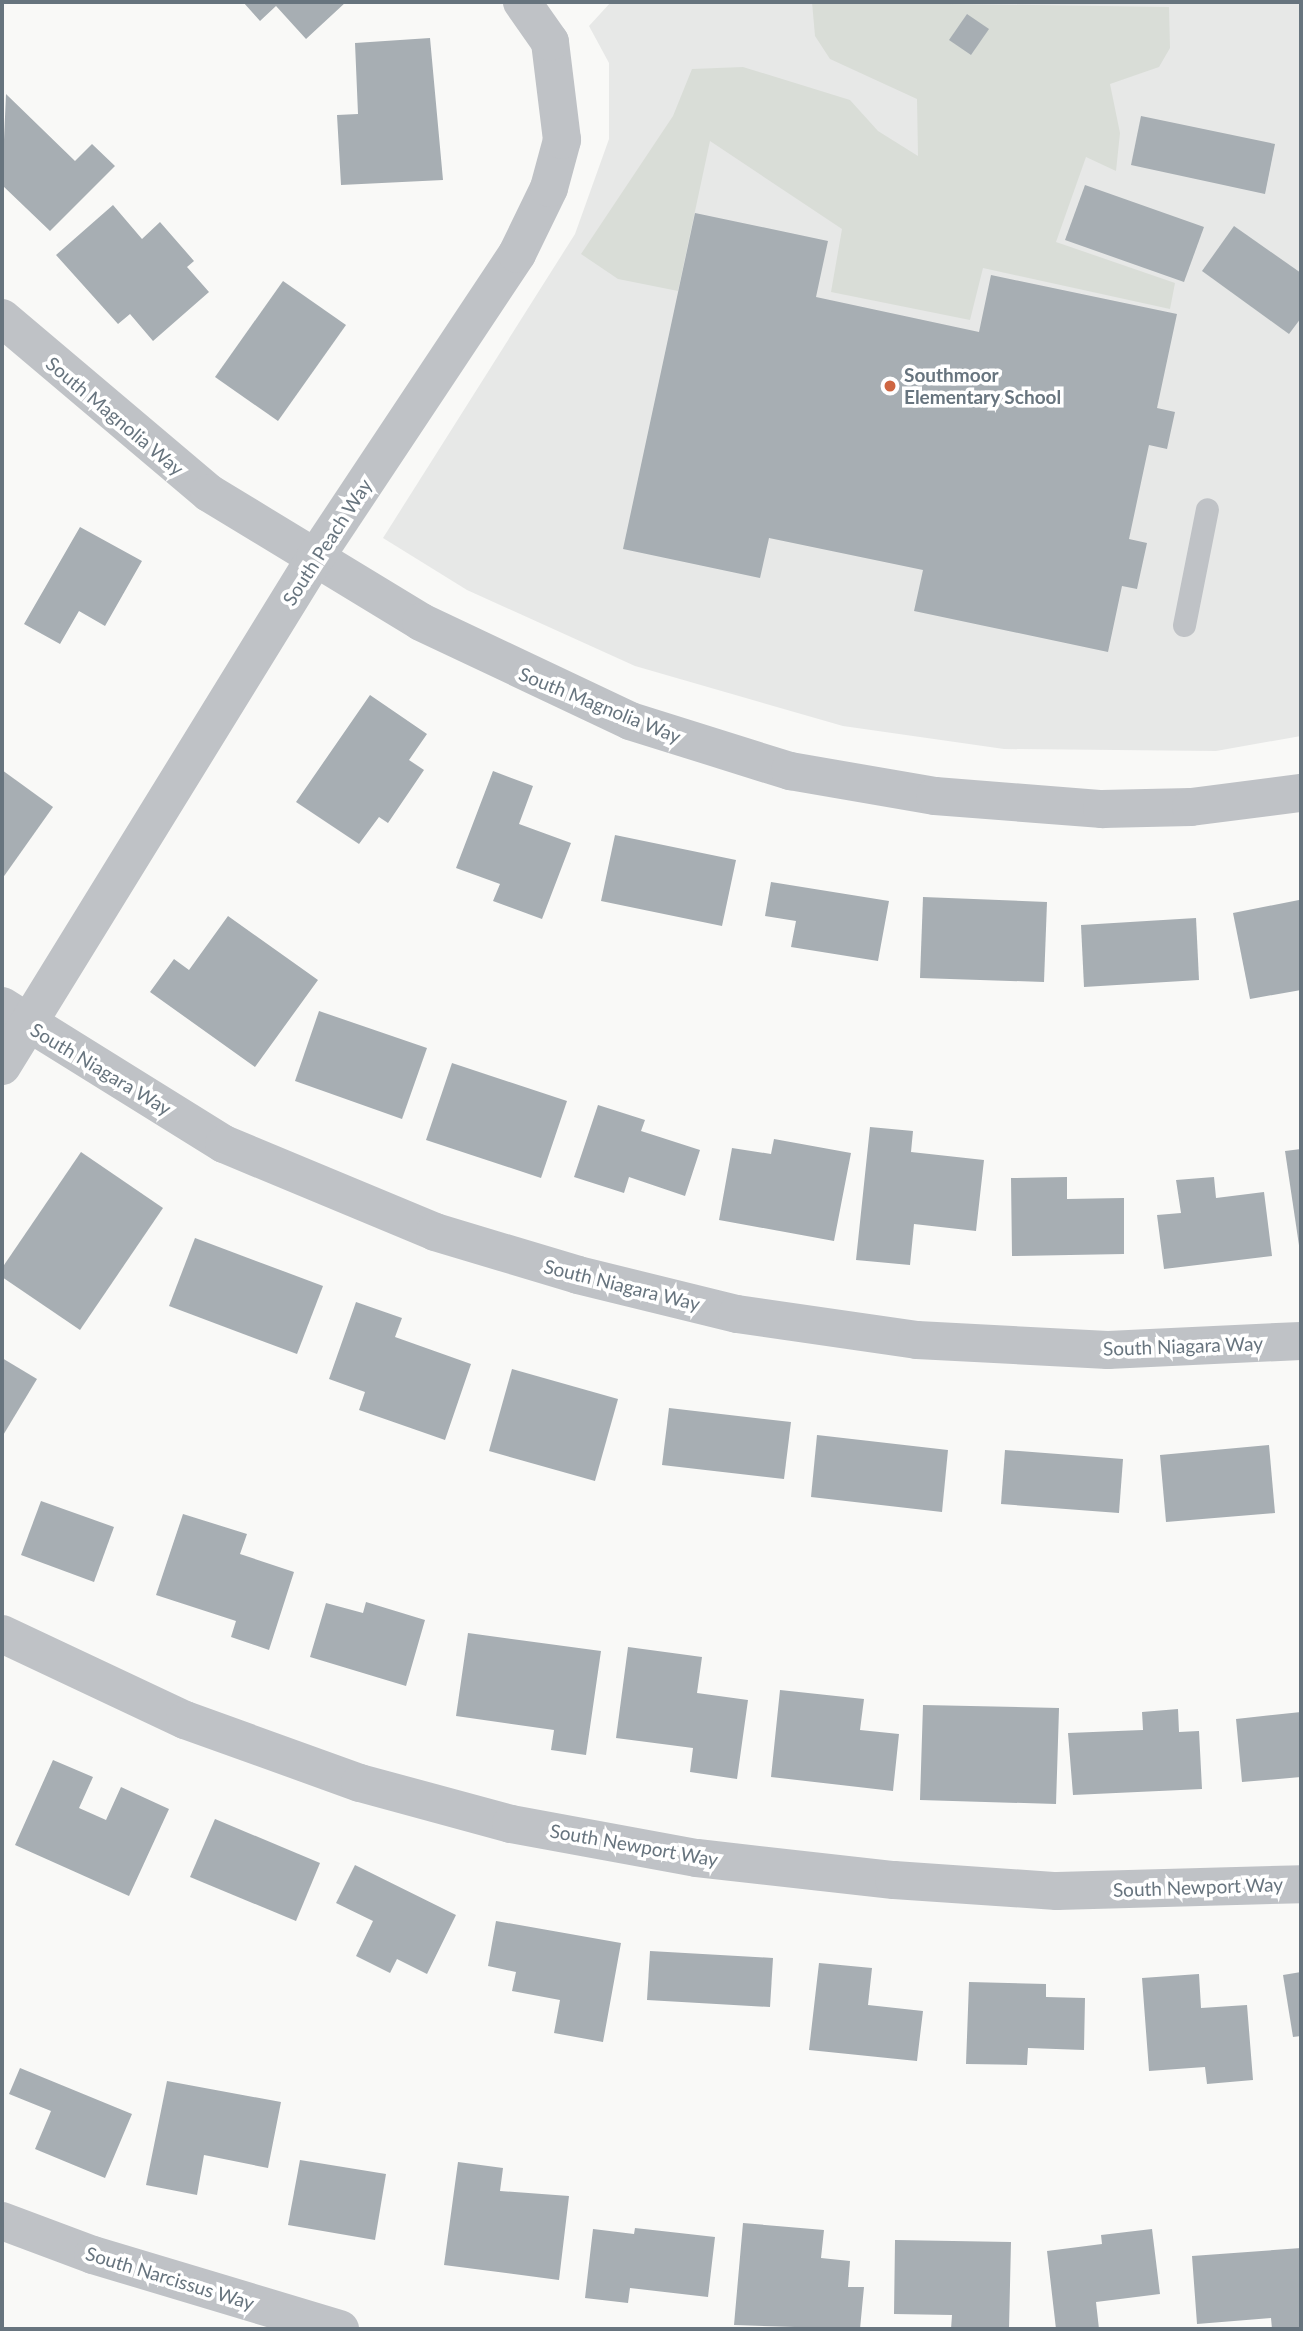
<!DOCTYPE html>
<html>
<head>
<meta charset="utf-8">
<style>
  body { margin:0 }
  #map { position:relative; width:1303px; height:2331px; overflow:hidden; background:#f9f9f7; font-family:Lato,sans-serif }
  div>[style] { position:absolute }
  [style*='--x'] { left:calc(var(--x)*1px); top:calc(var(--y)*1px); width:calc(var(--w)*1px); rotate:calc(var(--a)*1deg) }
  .built>* { inset:0; background:#e7e8e7 }
  .green>* { inset:0; background:#d9ddd7 }
  .building>* { inset:0; background:#a7aeb3 }
  .service>* { height:23px; margin:-11.5px; padding:0 11.5px; transform-origin:11.5px; border-radius:11.5px; background:#bfc2c6 }
  .minor>* { height:38px; margin:-19px; padding:0 19px; transform-origin:19px; border-radius:19px; background:#bfc2c6 }
  .dots>* { width:19px; height:19px; translate:-50% -50%; box-sizing:border-box; border:4px solid #fff; border-radius:50% }
  span { translate:-50% -50%; white-space:nowrap; text-align:center; line-height:1.15; -webkit-text-stroke:7px #fff; paint-order:stroke }
  .poi-label { font-size:19px; color:#67747e; font-weight:700 }
  .left { translate:0 -50%; text-align:left }
  .street-label { font-size:19px; color:#67747e }
  .frame { position:absolute; inset:0; border:4px solid #67747e; pointer-events:none }
</style>
</head>
<body>
<div id="map">
  <div class="built">
    <div style="clip-path:polygon(611px 2px,1301px 2px,1301px 736px,1216px 751px,1004px 749px,843px 726px,635px 666px,467px 590px,383px 538px,575px 234px,609px 139px,609px 63px,589px 26px)"></div>
  </div>
  <div class="green">
    <div style="clip-path:polygon(812px 2px,1169px 7px,1170px 48px,1159px 67px,1110px 84px,1120px 133px,1116px 171px,1086px 157px,1056px 242px,1175px 283px,1170px 309px,983px 268px,970px 320px,831px 292px,842px 229px,710px 141px,678px 291px,618px 279px,581px 254px,673px 116px,692px 69px,743px 67px,850px 100px,878px 131px,918px 156px,917px 99px,830px 59px,815px 36px)"></div>
  </div>
  <div class="building">
    <div style="clip-path:polygon(243px 2px,346px 2px,306px 39px,276px 6px,260px 21px)"></div>
    <div style="clip-path:polygon(967px 14px,989px 29px,971px 55px,949px 40px)"></div>
    <div style="clip-path:polygon(430px 38px,443px 180px,341px 185px,337px 115px,358px 114px,355px 43px)"></div>
    <div style="clip-path:polygon(6px 94px,75px 161px,92px 144px,115px 166px,50px 231px,2px 185px)"></div>
    <div style="clip-path:polygon(1141px 116px,1275px 144px,1265px 194px,1131px 165px)"></div>
    <div style="clip-path:polygon(1085px 185px,1204px 227px,1184px 282px,1065px 240px)"></div>
    <div style="clip-path:polygon(113px 205px,142px 239px,160px 222px,194px 261px,187px 267px,209px 292px,153px 341px,130px 314px,118px 324px,56px 255px)"></div>
    <div style="clip-path:polygon(695px 213px,828px 241px,816px 297px,979px 332px,991px 275px,1177px 314px,1157px 408px,1175px 412px,1167px 449px,1149px 445px,1129px 539px,1147px 543px,1137px 589px,1122px 586px,1108px 652px,914px 611px,923px 570px,769px 538px,760px 578px,623px 549px)"></div>
    <div style="clip-path:polygon(1234px 226px,1301px 273px,1301px 318px,1289px 334px,1202px 271px)"></div>
    <div style="clip-path:polygon(283px 281px,346px 325px,278px 421px,215px 377px)"></div>
    <div style="clip-path:polygon(80px 527px,142px 561px,105px 626px,79px 611px,60px 644px,24px 624px)"></div>
    <div style="clip-path:polygon(370px 695px,427px 734px,409px 760px,424px 770px,388px 823px,379px 817px,359px 844px,296px 802px)"></div>
    <div style="clip-path:polygon(2px 770px,53px 807px,2px 879px)"></div>
    <div style="clip-path:polygon(493px 771px,533px 786px,519px 824px,571px 843px,542px 919px,493px 901px,500px 884px,456px 868px)"></div>
    <div style="clip-path:polygon(615px 835px,736px 860px,722px 926px,601px 901px)"></div>
    <div style="clip-path:polygon(771px 882px,889px 901px,878px 961px,791px 947px,796px 921px,765px 916px)"></div>
    <div style="clip-path:polygon(923px 897px,1047px 902px,1044px 982px,920px 978px)"></div>
    <div style="clip-path:polygon(1299px 900px,1301px 990px,1250px 999px,1233px 913px)"></div>
    <div style="clip-path:polygon(228px 916px,318px 980px,255px 1067px,150px 992px,174px 959px,189px 970px)"></div>
    <div style="clip-path:polygon(1196px 918px,1199px 980px,1084px 987px,1081px 925px)"></div>
    <div style="clip-path:polygon(319px 1011px,427px 1048px,402px 1119px,295px 1081px)"></div>
    <div style="clip-path:polygon(452px 1063px,567px 1101px,541px 1178px,426px 1140px)"></div>
    <div style="clip-path:polygon(598px 1105px,645px 1120px,641px 1131px,700px 1150px,685px 1196px,629px 1177px,624px 1193px,574px 1177px)"></div>
    <div style="clip-path:polygon(870px 1127px,913px 1131px,911px 1152px,984px 1160px,976px 1231px,914px 1224px,910px 1265px,856px 1260px)"></div>
    <div style="clip-path:polygon(774px 1139px,851px 1153px,834px 1241px,719px 1220px,732px 1148px,771px 1154px)"></div>
    <div style="clip-path:polygon(1301px 1149px,1301px 1251px,1300px 1252px,1285px 1151px)"></div>
    <div style="clip-path:polygon(81px 1152px,163px 1208px,80px 1330px,2px 1277px,2px 1268px)"></div>
    <div style="clip-path:polygon(1067px 1177px,1067px 1199px,1124px 1198px,1124px 1254px,1012px 1256px,1011px 1178px)"></div>
    <div style="clip-path:polygon(1214px 1177px,1216px 1198px,1264px 1192px,1272px 1256px,1164px 1269px,1157px 1215px,1181px 1213px,1176px 1180px)"></div>
    <div style="clip-path:polygon(195px 1238px,323px 1286px,297px 1354px,169px 1306px)"></div>
    <div style="clip-path:polygon(356px 1302px,402px 1318px,395px 1337px,471px 1364px,445px 1440px,359px 1410px,365px 1392px,329px 1379px)"></div>
    <div style="clip-path:polygon(2px 1358px,37px 1379px,2px 1437px)"></div>
    <div style="clip-path:polygon(512px 1369px,618px 1399px,595px 1481px,489px 1451px)"></div>
    <div style="clip-path:polygon(669px 1408px,791px 1422px,784px 1479px,662px 1465px)"></div>
    <div style="clip-path:polygon(817px 1435px,948px 1450px,942px 1512px,811px 1497px)"></div>
    <div style="clip-path:polygon(1269px 1445px,1275px 1513px,1166px 1522px,1160px 1455px)"></div>
    <div style="clip-path:polygon(1005px 1450px,1123px 1459px,1119px 1513px,1001px 1504px)"></div>
    <div style="clip-path:polygon(41px 1501px,114px 1527px,94px 1582px,21px 1555px)"></div>
    <div style="clip-path:polygon(183px 1514px,247px 1534px,240px 1554px,294px 1572px,269px 1650px,231px 1637px,236px 1621px,156px 1595px)"></div>
    <div style="clip-path:polygon(366px 1602px,425px 1620px,406px 1686px,310px 1657px,326px 1603px,363px 1613px)"></div>
    <div style="clip-path:polygon(468px 1633px,601px 1651px,586px 1755px,551px 1750px,554px 1730px,456px 1716px)"></div>
    <div style="clip-path:polygon(628px 1647px,702px 1657px,697px 1693px,748px 1700px,737px 1779px,690px 1772px,693px 1748px,616px 1738px)"></div>
    <div style="clip-path:polygon(780px 1690px,864px 1699px,860px 1730px,899px 1734px,893px 1791px,771px 1777px)"></div>
    <div style="clip-path:polygon(923px 1705px,1059px 1708px,1056px 1804px,920px 1800px)"></div>
    <div style="clip-path:polygon(1178px 1709px,1179px 1732px,1199px 1731px,1202px 1789px,1073px 1795px,1068px 1733px,1143px 1730px,1142px 1712px)"></div>
    <div style="clip-path:polygon(1301px 1712px,1301px 1777px,1242px 1782px,1236px 1719px)"></div>
    <div style="clip-path:polygon(53px 1760px,93px 1777px,79px 1808px,106px 1820px,121px 1787px,169px 1809px,129px 1896px,15px 1845px)"></div>
    <div style="clip-path:polygon(215px 1819px,320px 1863px,296px 1921px,190px 1877px)"></div>
    <div style="clip-path:polygon(355px 1865px,456px 1915px,427px 1974px,397px 1959px,390px 1973px,356px 1956px,373px 1921px,336px 1903px)"></div>
    <div style="clip-path:polygon(496px 1921px,621px 1943px,603px 2042px,554px 2033px,560px 2000px,512px 1991px,516px 1972px,488px 1966px)"></div>
    <div style="clip-path:polygon(650px 1951px,773px 1958px,770px 2007px,647px 2000px)"></div>
    <div style="clip-path:polygon(819px 1963px,872px 1968px,868px 2005px,923px 2011px,917px 2061px,809px 2050px)"></div>
    <div style="clip-path:polygon(1301px 1972px,1301px 2036px,1293px 2037px,1283px 1975px)"></div>
    <div style="clip-path:polygon(1199px 1974px,1201px 2008px,1247px 2005px,1253px 2080px,1207px 2084px,1205px 2067px,1149px 2071px,1142px 1978px)"></div>
    <div style="clip-path:polygon(969px 1982px,1046px 1984px,1046px 1997px,1085px 1998px,1084px 2050px,1028px 2048px,1027px 2065px,966px 2064px)"></div>
    <div style="clip-path:polygon(20px 2068px,132px 2114px,105px 2178px,35px 2149px,51px 2111px,9px 2094px)"></div>
    <div style="clip-path:polygon(167px 2081px,281px 2102px,268px 2168px,204px 2155px,197px 2195px,146px 2185px)"></div>
    <div style="clip-path:polygon(300px 2160px,386px 2174px,375px 2240px,288px 2225px)"></div>
    <div style="clip-path:polygon(458px 2162px,503px 2168px,500px 2191px,569px 2196px,559px 2280px,444px 2265px)"></div>
    <div style="clip-path:polygon(743px 2223px,824px 2230px,821px 2258px,850px 2261px,848px 2287px,864px 2287px,860px 2329px,734px 2325px)"></div>
    <div style="clip-path:polygon(635px 2228px,715px 2237px,708px 2297px,630px 2288px,628px 2303px,585px 2298px,593px 2229px,634px 2234px)"></div>
    <div style="clip-path:polygon(1152px 2229px,1160px 2294px,1096px 2302px,1099px 2329px,1056px 2329px,1047px 2251px,1102px 2244px,1101px 2235px)"></div>
    <div style="clip-path:polygon(895px 2240px,1011px 2242px,1009px 2329px,951px 2329px,952px 2315px,894px 2314px)"></div>
    <div style="clip-path:polygon(1301px 2248px,1301px 2329px,1272px 2329px,1271px 2318px,1197px 2324px,1192px 2256px)"></div>
  </div>
  <div class="service">
    <div style="--x:1184;--y:625;--w:118;--a:-78.8"></div>
  </div>
  <div class="minor">
    <div style="--x:2;--y:318;--w:271;--a:40.2"></div>
    <div style="--x:209;--y:493;--w:248;--a:31.3"></div>
    <div style="--x:421;--y:622;--w:231;--a:25.3"></div>
    <div style="--x:630;--y:721;--w:168;--a:17.4"></div>
    <div style="--x:790;--y:771;--w:147;--a:9.8"></div>
    <div style="--x:935;--y:796;--w:168;--a:4.5"></div>
    <div style="--x:1102;--y:809;--w:89;--a:-1.3"></div>
    <div style="--x:1191;--y:807;--w:111;--a:-7.3"></div>
    <div style="--x:2;--y:1006;--w:261;--a:31.9"></div>
    <div style="--x:224;--y:1144;--w:229;--a:22.6"></div>
    <div style="--x:435;--y:1232;--w:149;--a:16.7"></div>
    <div style="--x:578;--y:1275;--w:164;--a:13.8"></div>
    <div style="--x:737;--y:1314;--w:182;--a:8.2"></div>
    <div style="--x:917;--y:1340;--w:191;--a:3"></div>
    <div style="--x:1108;--y:1350;--w:193;--a:-2.7"></div>
    <div style="--x:2;--y:1066;--w:597;--a:-58.36"></div>
    <div style="--x:315;--y:558;--w:365;--a:-56.4"></div>
    <div style="--x:517;--y:254;--w:73;--a:-64.1"></div>
    <div style="--x:549;--y:188;--w:50;--a:-74.8"></div>
    <div style="--x:562;--y:140;--w:99;--a:-97"></div>
    <div style="--x:550;--y:42;--w:49;--a:-125"></div>
    <div style="--x:2;--y:1634;--w:202;--a:25.2"></div>
    <div style="--x:185;--y:1720;--w:186;--a:19.8"></div>
    <div style="--x:360;--y:1783;--w:156;--a:15.2"></div>
    <div style="--x:511;--y:1824;--w:189;--a:10.4"></div>
    <div style="--x:697;--y:1858;--w:198;--a:6.4"></div>
    <div style="--x:894;--y:1880;--w:163;--a:3.9"></div>
    <div style="--x:1057;--y:1891;--w:244;--a:-1.6"></div>
    <div style="--x:2;--y:2221;--w:97;--a:20.5"></div>
    <div style="--x:93;--y:2255;--w:258;--a:16.7"></div>
  </div>
  <div class="dots">
    <div style="left:890px;top:386px;background:#ce6642"></div>
  </div>
  <div class="poi-label">
    <span class="left" style="left:904px;top:386px">Southmoor<br>Elementary School</span>
  </div>
  <div class="street-label">
    <span style="left:115px;top:416px;rotate:40deg">South Magnolia Way</span>
    <span style="left:327px;top:542px;rotate:-57deg">South Peach Way</span>
    <span style="left:600px;top:705px;rotate:22deg">South Magnolia Way</span>
    <span style="left:101px;top:1069px;rotate:31deg">South Niagara Way</span>
    <span style="left:622px;top:1285px;rotate:14deg">South Niagara Way</span>
    <span style="left:1183px;top:1346px;rotate:-2deg">South Niagara Way</span>
    <span style="left:634px;top:1845px;rotate:10deg">South Newport Way</span>
    <span style="left:1198px;top:1887px;rotate:-2deg">South Newport Way</span>
    <span style="left:170px;top:2278px;rotate:17deg">South Narcissus Way</span>
  </div>
  <div class="frame"></div>
</div>
</body>
</html>
